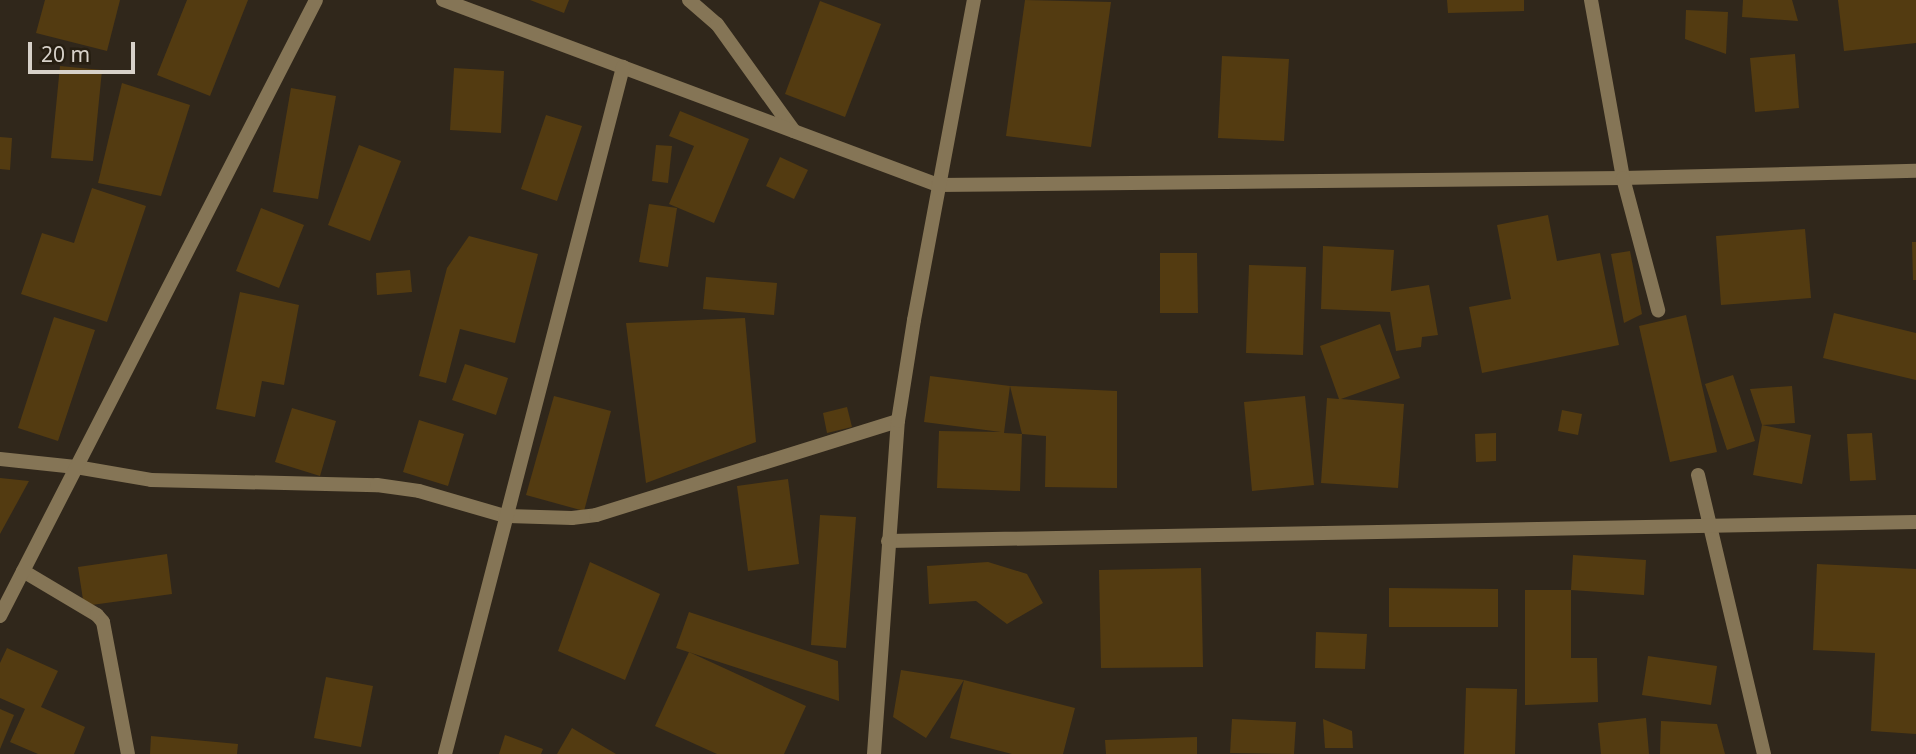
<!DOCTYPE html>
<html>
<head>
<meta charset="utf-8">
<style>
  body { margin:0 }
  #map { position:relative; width:1916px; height:754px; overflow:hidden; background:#30271b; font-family:"Noto Sans",sans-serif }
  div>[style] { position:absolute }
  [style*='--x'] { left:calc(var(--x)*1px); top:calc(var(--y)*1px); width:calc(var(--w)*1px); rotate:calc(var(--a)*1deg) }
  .building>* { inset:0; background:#533b11 }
  .service>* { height:14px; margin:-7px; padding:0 7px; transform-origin:7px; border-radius:7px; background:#857556 }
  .minor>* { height:14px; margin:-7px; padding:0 7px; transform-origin:7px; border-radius:7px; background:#857556 }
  span { translate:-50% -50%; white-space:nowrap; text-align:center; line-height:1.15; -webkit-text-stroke:7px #261e11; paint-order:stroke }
  .scale { position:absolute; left:28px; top:42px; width:107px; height:32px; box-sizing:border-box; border:4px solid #d7d1c9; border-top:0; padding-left:9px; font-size:21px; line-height:24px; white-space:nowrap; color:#d7d1c9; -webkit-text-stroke:5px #261e11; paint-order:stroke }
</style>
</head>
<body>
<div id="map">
  <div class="building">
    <div style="clip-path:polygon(45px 0,120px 0,107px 51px,36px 33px)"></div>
    <div style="clip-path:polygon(187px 0,248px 0,210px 96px,157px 75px)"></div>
    <div style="clip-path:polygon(530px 0,569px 0,564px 13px)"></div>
    <div style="clip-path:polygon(1025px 0,1111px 2px,1091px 147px,1006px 136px)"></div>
    <div style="clip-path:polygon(1447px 0,1524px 0,1524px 11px,1448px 13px)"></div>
    <div style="clip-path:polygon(1743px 0,1792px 0,1798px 21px,1742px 17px)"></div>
    <div style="clip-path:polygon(1838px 0,1916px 0,1916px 43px,1844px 51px)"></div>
    <div style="clip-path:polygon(820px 1px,881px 24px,845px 117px,785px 94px)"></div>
    <div style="clip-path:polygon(1686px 10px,1728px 12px,1726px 54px,1685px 39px)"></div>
    <div style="clip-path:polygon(1795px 54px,1799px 108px,1755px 112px,1750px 58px)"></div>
    <div style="clip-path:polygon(1222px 56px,1289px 59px,1284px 141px,1218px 138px)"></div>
    <div style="clip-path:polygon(60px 66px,102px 70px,93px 161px,51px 158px)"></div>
    <div style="clip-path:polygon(454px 68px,504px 71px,501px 133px,450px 130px)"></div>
    <div style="clip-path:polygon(122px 83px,190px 105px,161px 196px,98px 183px)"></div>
    <div style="clip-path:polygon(291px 88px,336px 96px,318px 199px,273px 192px)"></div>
    <div style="clip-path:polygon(680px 111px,749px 139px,714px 223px,669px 204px,694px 146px,669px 136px)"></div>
    <div style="clip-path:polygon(546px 115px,582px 126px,557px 201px,521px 189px)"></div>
    <div style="clip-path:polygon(0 137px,12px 138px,10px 170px,0 169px)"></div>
    <div style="clip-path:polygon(359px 145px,401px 161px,370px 241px,328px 225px)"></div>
    <div style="clip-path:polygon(656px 145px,672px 146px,668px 183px,652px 181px)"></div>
    <div style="clip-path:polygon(780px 157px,808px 170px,794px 199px,766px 186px)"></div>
    <div style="clip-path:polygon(92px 188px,146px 206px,107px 322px,21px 294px,42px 233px,74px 243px)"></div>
    <div style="clip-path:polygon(649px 204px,677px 208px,668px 267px,639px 262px)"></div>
    <div style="clip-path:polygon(261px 208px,304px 225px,279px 288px,236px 271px)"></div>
    <div style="clip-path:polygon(1548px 215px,1557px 261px,1600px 253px,1619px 345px,1482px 373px,1469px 307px,1511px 299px,1497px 225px)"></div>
    <div style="clip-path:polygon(1805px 229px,1811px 298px,1721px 305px,1716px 236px)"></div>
    <div style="clip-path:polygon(469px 236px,538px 254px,515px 343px,460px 329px,446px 383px,419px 376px,447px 268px)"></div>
    <div style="clip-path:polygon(1912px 242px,1916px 242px,1916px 280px,1913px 280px)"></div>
    <div style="clip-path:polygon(1323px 246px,1394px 250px,1391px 291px,1429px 285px,1438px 335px,1422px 337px,1421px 347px,1396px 351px,1390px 312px,1321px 309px)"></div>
    <div style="clip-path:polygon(1630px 251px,1642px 314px,1624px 323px,1611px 254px)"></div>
    <div style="clip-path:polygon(1160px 253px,1197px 253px,1198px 313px,1160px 313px)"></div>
    <div style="clip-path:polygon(1249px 265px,1306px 267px,1303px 355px,1246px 353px)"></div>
    <div style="clip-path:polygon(410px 270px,412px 292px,377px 295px,376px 273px)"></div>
    <div style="clip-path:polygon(706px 277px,777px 283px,774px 315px,703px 309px)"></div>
    <div style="clip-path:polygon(240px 292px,299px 305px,284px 385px,262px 381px,255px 417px,216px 409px)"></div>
    <div style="clip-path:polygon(1834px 313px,1916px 333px,1916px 380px,1823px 358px)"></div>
    <div style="clip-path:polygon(1686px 315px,1717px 452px,1670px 462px,1639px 326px)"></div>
    <div style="clip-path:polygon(54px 317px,95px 330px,58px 441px,18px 428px)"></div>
    <div style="clip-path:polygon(745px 318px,756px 442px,646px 483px,626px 323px)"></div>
    <div style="clip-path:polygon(1380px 324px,1400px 378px,1341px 399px,1404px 404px,1398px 488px,1321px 483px,1327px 398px,1339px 399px,1320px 346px)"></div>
    <div style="clip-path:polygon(465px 364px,508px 378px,496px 415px,452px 400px)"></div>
    <div style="clip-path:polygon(1733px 375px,1755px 441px,1727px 450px,1705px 384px)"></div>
    <div style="clip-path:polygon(930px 376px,1010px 386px,1004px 433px,1022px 434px,1020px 491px,937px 488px,939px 431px,1001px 432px,924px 422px)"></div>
    <div style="clip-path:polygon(1010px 386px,1117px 391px,1117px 488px,1045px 487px,1046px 436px,1022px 434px)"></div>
    <div style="clip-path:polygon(1792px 386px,1795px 423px,1762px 425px,1750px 389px)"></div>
    <div style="clip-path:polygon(554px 396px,611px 411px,584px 511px,526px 495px)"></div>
    <div style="clip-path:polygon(1305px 396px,1314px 485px,1252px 491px,1244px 402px)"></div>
    <div style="clip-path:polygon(847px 407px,852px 427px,827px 433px,823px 413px)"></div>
    <div style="clip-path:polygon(292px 408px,336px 421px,320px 476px,275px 462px)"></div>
    <div style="clip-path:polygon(1562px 410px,1582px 414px,1578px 435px,1558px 431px)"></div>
    <div style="clip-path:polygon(419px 420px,464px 434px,448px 486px,403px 472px)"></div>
    <div style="clip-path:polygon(1762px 425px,1811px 435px,1802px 484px,1753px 475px)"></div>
    <div style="clip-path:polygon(1496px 433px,1496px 461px,1476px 462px,1475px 434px)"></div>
    <div style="clip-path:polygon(1872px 433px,1876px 480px,1850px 481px,1847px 434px)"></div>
    <div style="clip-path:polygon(0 478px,29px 481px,0 534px)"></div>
    <div style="clip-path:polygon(788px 479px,799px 564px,748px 571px,737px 486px)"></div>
    <div style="clip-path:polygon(820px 515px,856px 517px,846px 648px,811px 645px)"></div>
    <div style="clip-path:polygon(167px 554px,172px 594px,84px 606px,78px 567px)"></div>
    <div style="clip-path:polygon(1573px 555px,1646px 560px,1644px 595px,1571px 590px,1571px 658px,1597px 658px,1598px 702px,1525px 705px,1525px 590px,1571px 590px)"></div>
    <div style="clip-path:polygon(590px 562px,660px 594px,625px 680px,558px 651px)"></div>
    <div style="clip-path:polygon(988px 562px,1027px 574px,1043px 603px,1007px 624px,976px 601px,929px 604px,927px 566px)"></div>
    <div style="clip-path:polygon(1817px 564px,1916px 569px,1916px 734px,1871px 731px,1875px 653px,1813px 650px)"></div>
    <div style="clip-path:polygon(1201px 568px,1203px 667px,1101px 668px,1099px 570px)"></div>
    <div style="clip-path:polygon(1389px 588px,1498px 589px,1498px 627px,1389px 627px)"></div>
    <div style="clip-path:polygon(689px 612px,838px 661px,839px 701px,676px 648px)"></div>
    <div style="clip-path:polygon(1316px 632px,1367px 634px,1365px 669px,1315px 668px)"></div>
    <div style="clip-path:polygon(7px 648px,58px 671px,41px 707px,85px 727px,74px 754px,38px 754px,10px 742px,25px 709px,0 698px,0 663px)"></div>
    <div style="clip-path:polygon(689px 652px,806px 706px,784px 754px,717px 754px,655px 726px)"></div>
    <div style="clip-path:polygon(1648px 656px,1717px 666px,1711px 705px,1642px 695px)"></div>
    <div style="clip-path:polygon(901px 670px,964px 680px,1075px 708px,1063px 754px,1012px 754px,950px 738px,964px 680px,926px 738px,893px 717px)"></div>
    <div style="clip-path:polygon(326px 677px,373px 686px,361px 747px,314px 738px)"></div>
    <div style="clip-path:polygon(1466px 688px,1517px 689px,1515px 754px,1464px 754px)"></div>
    <div style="clip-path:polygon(0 709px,14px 715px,0 749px)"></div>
    <div style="clip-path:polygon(1646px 718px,1649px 754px,1601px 754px,1598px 723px)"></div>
    <div style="clip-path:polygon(1232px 719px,1296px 722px,1294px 754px,1230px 753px)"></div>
    <div style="clip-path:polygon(1323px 719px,1352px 731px,1353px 748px,1325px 748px)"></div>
    <div style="clip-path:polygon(1661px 721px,1717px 724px,1725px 754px,1660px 754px)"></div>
    <div style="clip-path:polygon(572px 728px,616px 754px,557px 754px)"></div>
    <div style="clip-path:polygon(505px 735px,543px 749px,541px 754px,499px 754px)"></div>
    <div style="clip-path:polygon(151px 736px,238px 744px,237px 754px,150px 754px)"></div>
    <div style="clip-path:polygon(1197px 737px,1197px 754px,1106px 754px,1105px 740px)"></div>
  </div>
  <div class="service">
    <div style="--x:689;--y:0;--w:37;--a:41"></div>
    <div style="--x:717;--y:24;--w:132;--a:54.3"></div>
    <div style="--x:0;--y:459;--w:76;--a:6"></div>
    <div style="--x:76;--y:467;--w:76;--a:9.8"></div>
    <div style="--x:151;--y:480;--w:226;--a:1.3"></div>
    <div style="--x:377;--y:485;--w:42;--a:8.1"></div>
    <div style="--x:419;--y:491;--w:90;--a:16.2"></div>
    <div style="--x:505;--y:516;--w:67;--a:1.7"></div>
    <div style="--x:572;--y:518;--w:24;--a:-7"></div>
    <div style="--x:596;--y:515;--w:316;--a:-17.3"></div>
    <div style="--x:23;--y:571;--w:86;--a:30.7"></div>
    <div style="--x:97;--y:615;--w:9;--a:49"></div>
    <div style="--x:103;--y:622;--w:134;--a:79.3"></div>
  </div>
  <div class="minor">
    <div style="--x:443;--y:0;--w:528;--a:20.49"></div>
    <div style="--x:938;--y:185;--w:685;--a:-0.59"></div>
    <div style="--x:1623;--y:178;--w:293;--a:-1.4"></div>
    <div style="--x:1591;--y:0;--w:181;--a:79.8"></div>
    <div style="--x:1623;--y:178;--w:137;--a:75.1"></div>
    <div style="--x:1698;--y:475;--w:287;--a:76.7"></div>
    <div style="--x:888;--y:541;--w:1028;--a:-1.06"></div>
    <div style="--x:0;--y:616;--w:692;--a:-62.84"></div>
    <div style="--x:445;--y:754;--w:710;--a:-75.47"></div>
    <div style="--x:874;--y:754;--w:334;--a:-85.9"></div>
    <div style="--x:898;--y:421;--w:102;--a:-81"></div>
    <div style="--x:914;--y:320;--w:326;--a:-79.4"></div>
  </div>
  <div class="scale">20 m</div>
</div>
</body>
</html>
